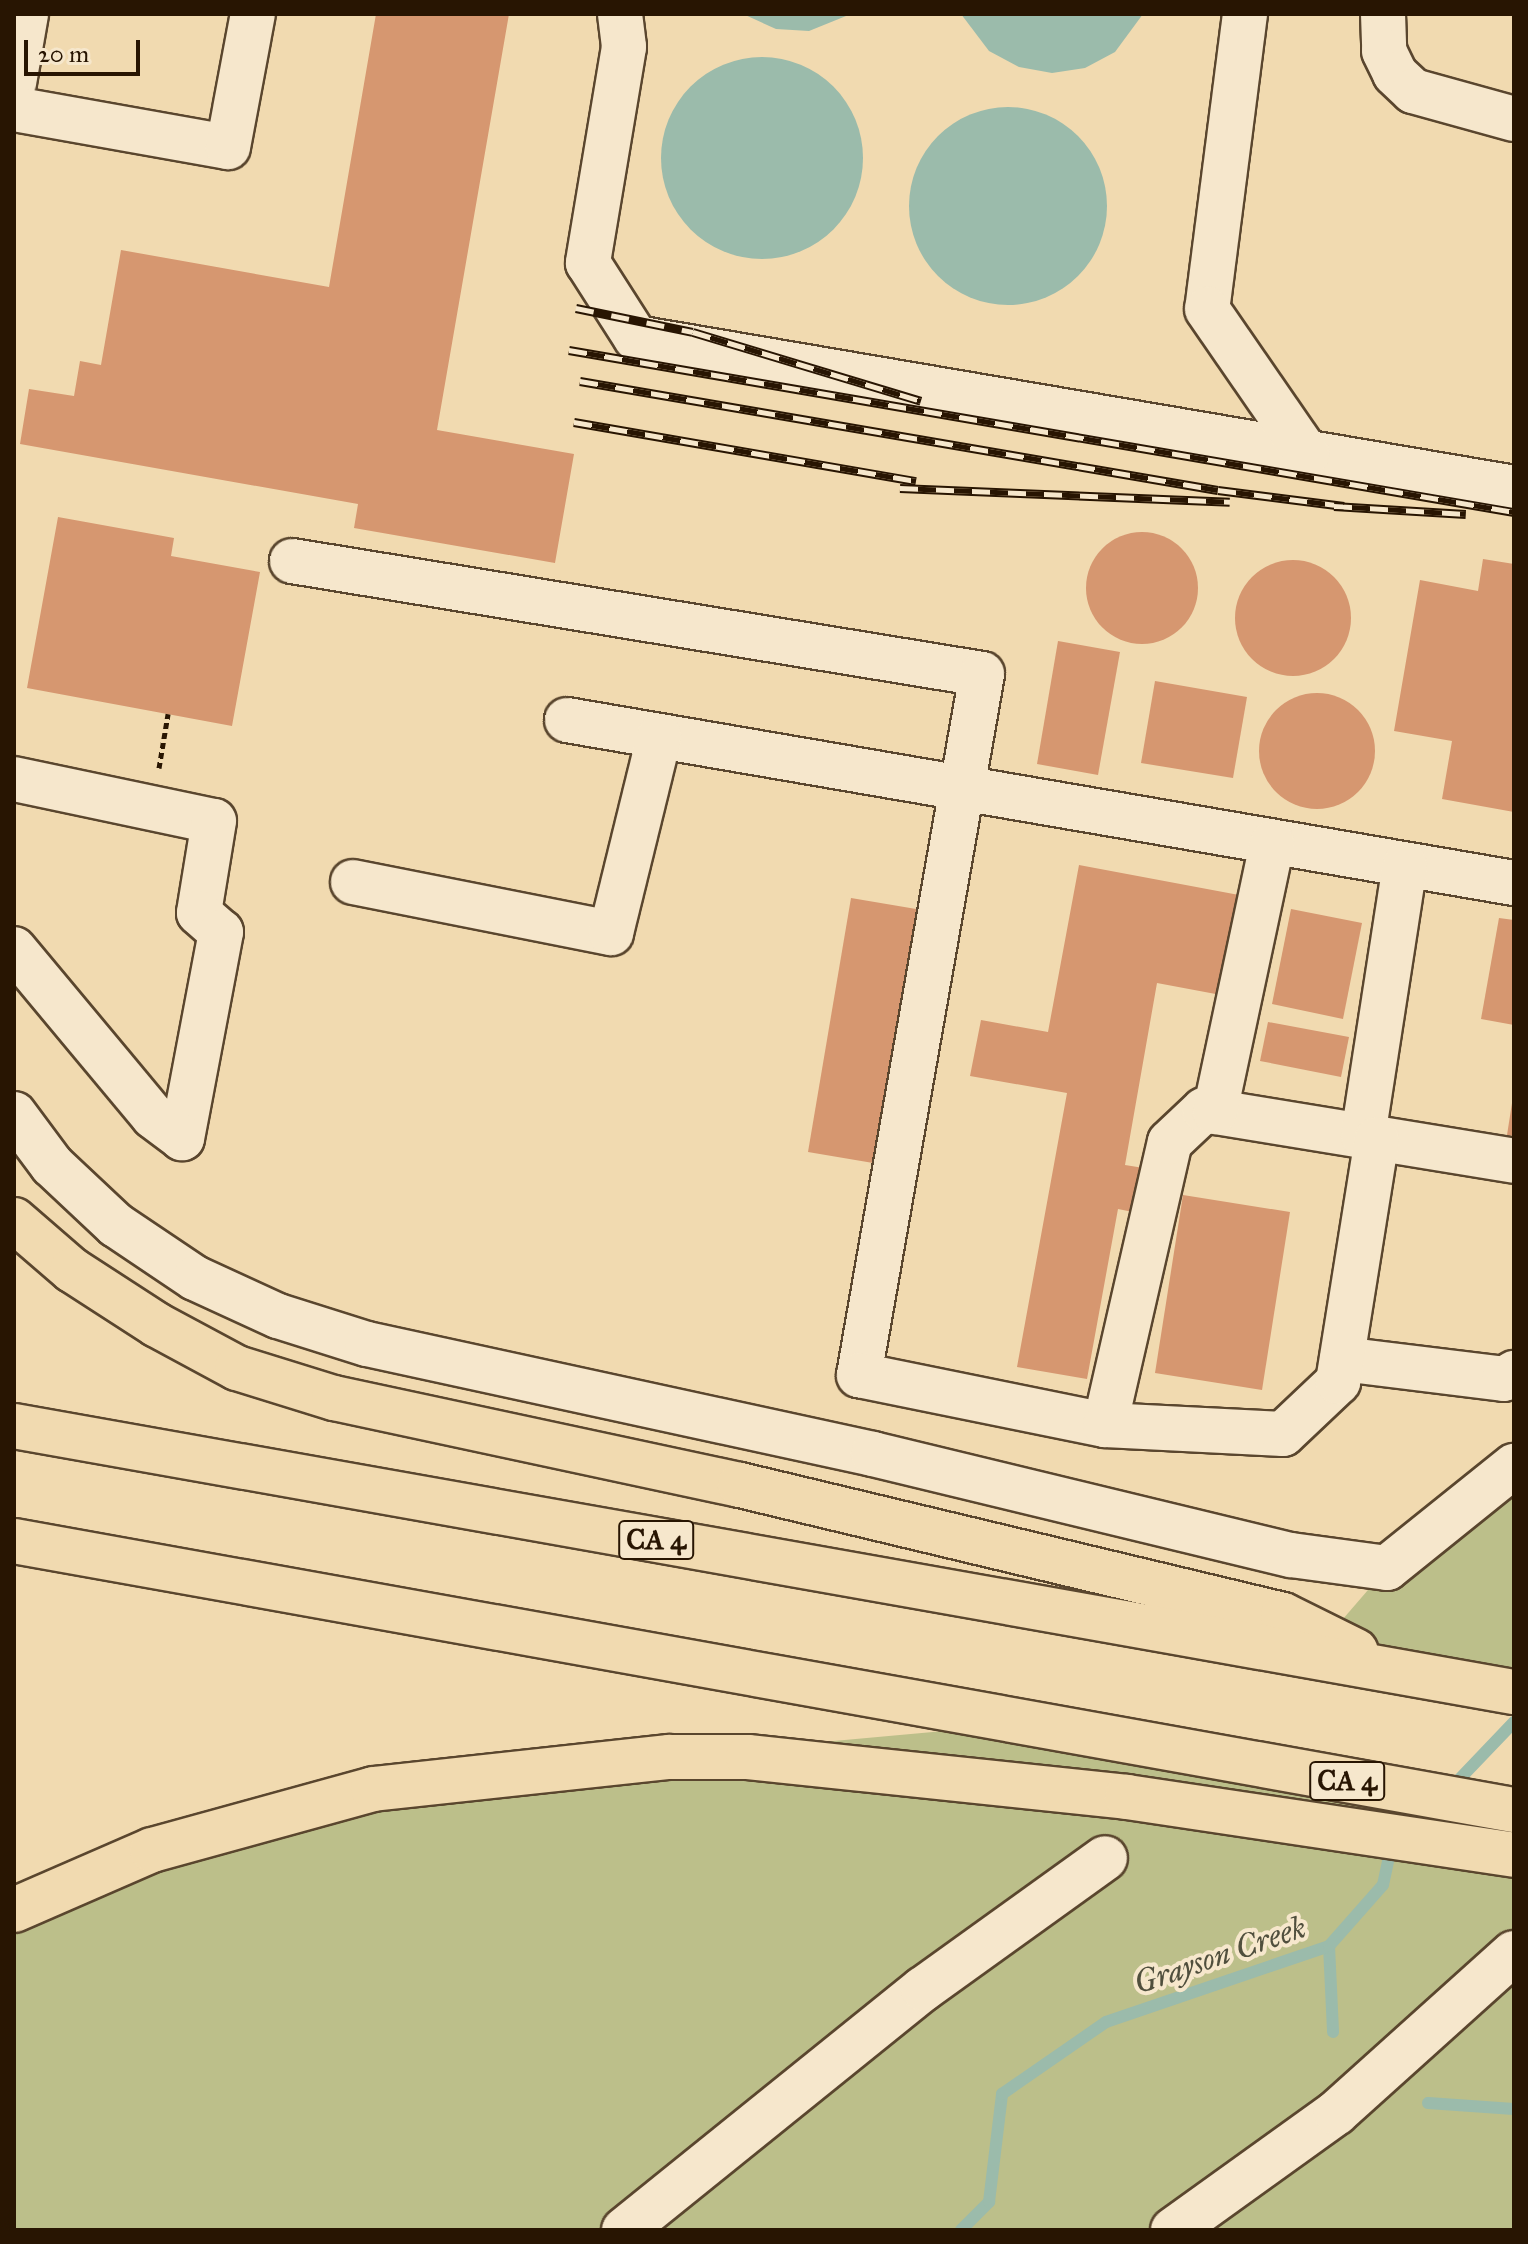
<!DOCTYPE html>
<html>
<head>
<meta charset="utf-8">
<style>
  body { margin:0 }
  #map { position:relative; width:1528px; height:2244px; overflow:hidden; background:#f1dab0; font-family:"IM FELL Great Primer",serif }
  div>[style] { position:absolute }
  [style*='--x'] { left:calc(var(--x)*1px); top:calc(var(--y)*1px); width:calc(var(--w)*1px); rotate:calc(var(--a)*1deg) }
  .green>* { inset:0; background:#bcbf8a }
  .water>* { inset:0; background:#9bbbab }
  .round { border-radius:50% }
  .stream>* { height:12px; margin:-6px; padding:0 6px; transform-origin:6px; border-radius:6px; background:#9bbbab }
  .building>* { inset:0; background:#d69770 }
  .path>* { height:5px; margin-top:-2.5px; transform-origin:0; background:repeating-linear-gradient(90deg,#281502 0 6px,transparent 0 10px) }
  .roads { filter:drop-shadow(2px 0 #5a462e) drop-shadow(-2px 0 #5a462e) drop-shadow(0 2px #5a462e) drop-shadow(0 -2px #5a462e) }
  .minor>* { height:44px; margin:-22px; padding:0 22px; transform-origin:22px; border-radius:22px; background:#f6e7cc }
  .highway>* { height:44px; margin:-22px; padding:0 22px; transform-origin:22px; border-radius:22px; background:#f1dab0 }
  .rail>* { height:9px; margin-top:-4.5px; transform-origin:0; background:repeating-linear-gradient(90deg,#f6e7cc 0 18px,#281502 0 36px); box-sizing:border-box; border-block:2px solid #281502 }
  span { translate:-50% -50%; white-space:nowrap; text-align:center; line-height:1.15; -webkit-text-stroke:8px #f6e7cc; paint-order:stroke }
  .shield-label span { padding:2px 6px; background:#f6e7cc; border:2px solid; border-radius:6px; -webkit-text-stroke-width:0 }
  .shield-label { font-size:28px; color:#281502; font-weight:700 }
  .water-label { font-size:32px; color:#504f3d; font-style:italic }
  .frame { position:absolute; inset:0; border:16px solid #281502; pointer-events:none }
  .scale { position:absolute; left:24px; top:40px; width:116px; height:36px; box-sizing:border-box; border:4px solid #281502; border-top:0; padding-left:10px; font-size:24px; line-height:28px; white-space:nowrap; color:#281502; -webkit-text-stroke:6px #f6e7cc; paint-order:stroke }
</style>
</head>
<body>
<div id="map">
  <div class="green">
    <div style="clip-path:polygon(1514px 1466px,1514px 1696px,1311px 1656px,1387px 1568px)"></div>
    <div style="clip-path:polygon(1010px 1725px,1514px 1810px,1514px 2230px,14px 2230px,14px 1910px,492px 1772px)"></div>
  </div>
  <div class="water">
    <div style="clip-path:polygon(743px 14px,851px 14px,809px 31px,776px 29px)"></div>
    <div style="clip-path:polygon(961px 14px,1143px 14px,1115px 52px,1085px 68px,1052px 73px,1019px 67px,989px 51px)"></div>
    <div class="round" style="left:661px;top:57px;width:202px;height:202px"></div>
    <div class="round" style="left:909px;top:107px;width:198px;height:198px"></div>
  </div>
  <div class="stream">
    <div style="--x:1450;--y:1789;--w:93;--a:-46.3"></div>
    <div style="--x:1329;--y:1946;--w:86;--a:87.3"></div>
    <div style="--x:1428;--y:2103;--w:86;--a:4"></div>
    <div style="--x:961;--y:2230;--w:40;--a:-45"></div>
    <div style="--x:989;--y:2202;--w:109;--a:-83.1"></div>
    <div style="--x:1002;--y:2094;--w:126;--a:-34.7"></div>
    <div style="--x:1106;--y:2022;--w:236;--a:-18.8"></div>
    <div style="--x:1329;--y:1946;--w:81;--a:-48.5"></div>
    <div style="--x:1383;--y:1885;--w:39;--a:-78"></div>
  </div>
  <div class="building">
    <div style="clip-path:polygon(376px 14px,509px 14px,437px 430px,574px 454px,555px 563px,354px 528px,358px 504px,20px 444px,29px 389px,74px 396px,80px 361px,101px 365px,121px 250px,329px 287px)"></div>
    <div style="clip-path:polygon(58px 517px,174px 538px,171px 556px,260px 572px,232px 726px,27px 688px)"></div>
    <div class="round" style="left:1086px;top:532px;width:112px;height:112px"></div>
    <div style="clip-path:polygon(1483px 559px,1514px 564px,1514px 812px,1442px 799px,1452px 741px,1394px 731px,1420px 580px,1478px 591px)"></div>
    <div class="round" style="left:1235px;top:560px;width:116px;height:116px"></div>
    <div style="clip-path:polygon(1058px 641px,1120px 652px,1098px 775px,1037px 764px)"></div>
    <div style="clip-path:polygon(1155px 681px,1247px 697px,1233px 778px,1141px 763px)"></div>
    <div class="round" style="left:1259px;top:693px;width:116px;height:116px"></div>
    <div style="clip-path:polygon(1079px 865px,1239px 895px,1221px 995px,1157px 983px,1125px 1165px,1150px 1169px,1143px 1214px,1118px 1209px,1087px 1379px,1017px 1367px,1067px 1093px,970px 1076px,981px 1020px,1048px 1032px)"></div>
    <div style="clip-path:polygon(851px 898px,922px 910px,879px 1164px,808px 1152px)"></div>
    <div style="clip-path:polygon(1291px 909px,1362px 923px,1343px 1019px,1272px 1004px)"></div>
    <div style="clip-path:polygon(1499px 918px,1514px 920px,1514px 1025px,1481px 1019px)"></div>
    <div style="clip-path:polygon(1268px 1022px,1349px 1037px,1341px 1077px,1260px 1061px)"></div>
    <div style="clip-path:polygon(1512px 1103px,1514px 1103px,1514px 1136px,1507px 1135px)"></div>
    <div style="clip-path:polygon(1183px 1195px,1290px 1212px,1262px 1390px,1155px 1373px)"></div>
  </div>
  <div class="path">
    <div style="--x:159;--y:768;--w:55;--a:-80.5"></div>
  </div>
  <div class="roads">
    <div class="minor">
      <div style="--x:620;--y:14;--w:33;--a:83"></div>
      <div style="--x:624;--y:47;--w:219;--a:99.5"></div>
      <div style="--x:588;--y:263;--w:89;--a:57.4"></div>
      <div style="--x:636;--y:338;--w:891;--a:9.69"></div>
      <div style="--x:1245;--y:14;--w:297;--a:97.3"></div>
      <div style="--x:1207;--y:309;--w:176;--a:55.4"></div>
      <div style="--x:1383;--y:14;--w:37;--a:88"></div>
      <div style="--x:1384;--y:51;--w:25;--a:64"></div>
      <div style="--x:1395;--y:74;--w:25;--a:43"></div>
      <div style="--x:1413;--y:91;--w:105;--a:15.5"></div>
      <div style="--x:14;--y:83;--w:70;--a:-80.1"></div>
      <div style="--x:14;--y:109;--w:217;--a:10.1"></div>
      <div style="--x:228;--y:147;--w:135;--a:-79.4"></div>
      <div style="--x:292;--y:561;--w:699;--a:9.3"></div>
      <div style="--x:982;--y:674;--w:712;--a:99.95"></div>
      <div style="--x:859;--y:1375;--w:251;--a:11.5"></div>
      <div style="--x:1105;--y:1425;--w:290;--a:-77.1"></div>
      <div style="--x:1170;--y:1142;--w:47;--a:-43.3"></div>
      <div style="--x:1204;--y:1110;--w:314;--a:9.3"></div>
      <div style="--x:567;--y:720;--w:961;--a:9.77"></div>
      <div style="--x:14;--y:779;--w:204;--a:11.9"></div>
      <div style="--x:214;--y:821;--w:93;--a:99.3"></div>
      <div style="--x:199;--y:913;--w:29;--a:41"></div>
      <div style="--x:221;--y:932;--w:210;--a:100.7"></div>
      <div style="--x:182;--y:1138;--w:36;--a:-143"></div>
      <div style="--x:153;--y:1116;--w:217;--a:-129.8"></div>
      <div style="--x:353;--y:882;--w:263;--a:11.2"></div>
      <div style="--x:611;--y:933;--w:202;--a:-76.2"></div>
      <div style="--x:1215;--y:1112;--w:275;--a:-78"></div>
      <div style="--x:14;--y:1114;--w:64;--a:53.3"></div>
      <div style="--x:52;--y:1165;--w:88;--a:43.2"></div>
      <div style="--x:116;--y:1225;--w:95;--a:33.9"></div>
      <div style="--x:195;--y:1278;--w:91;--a:24.6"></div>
      <div style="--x:278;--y:1316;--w:93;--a:17.5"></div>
      <div style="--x:367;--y:1344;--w:518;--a:12.26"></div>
      <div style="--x:873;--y:1454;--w:430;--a:13.6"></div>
      <div style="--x:1291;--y:1555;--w:97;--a:7.7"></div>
      <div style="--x:1387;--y:1568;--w:163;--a:-38.8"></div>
      <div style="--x:1363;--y:1136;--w:274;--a:-81.2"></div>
      <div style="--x:1342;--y:1359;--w:163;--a:7"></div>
      <div style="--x:1504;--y:1379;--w:12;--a:-31"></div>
      <div style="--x:1105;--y:1425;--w:178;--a:2.9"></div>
      <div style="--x:1283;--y:1434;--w:76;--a:-43.4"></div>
      <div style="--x:1338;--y:1382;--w:246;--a:-80.9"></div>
      <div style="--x:624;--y:2230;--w:384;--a:-38.9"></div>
      <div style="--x:923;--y:1989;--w:224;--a:-35.7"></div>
      <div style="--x:1173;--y:2230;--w:201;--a:-35.7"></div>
      <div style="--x:1336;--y:2113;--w:239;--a:-42"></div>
    </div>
    <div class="highway">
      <div style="--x:14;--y:1220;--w:77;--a:40.8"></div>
      <div style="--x:72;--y:1270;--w:101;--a:32.9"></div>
      <div style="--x:157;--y:1325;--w:91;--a:28.3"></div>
      <div style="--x:237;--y:1368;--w:102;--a:17.2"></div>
      <div style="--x:334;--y:1398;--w:415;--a:12.1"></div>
      <div style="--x:740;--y:1485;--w:558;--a:13.46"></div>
      <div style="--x:1283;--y:1615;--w:81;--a:26.3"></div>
      <div style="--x:14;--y:1426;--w:1523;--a:10.06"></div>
      <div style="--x:14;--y:1541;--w:1524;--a:10.17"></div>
      <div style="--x:14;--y:1910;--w:150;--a:-23.5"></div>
      <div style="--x:152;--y:1850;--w:229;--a:-15.4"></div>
      <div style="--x:373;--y:1789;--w:298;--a:-6.2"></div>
      <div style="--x:669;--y:1757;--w:79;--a:0"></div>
      <div style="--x:748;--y:1757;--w:381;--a:6"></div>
      <div style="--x:1127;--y:1797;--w:391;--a:8.5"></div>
    </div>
  </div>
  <div class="rail">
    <div style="--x:576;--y:308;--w:119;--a:11.6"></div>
    <div style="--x:693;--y:332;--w:238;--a:16.8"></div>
    <div style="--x:569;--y:350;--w:959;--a:9.73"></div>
    <div style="--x:580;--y:381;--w:647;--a:9.7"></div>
    <div style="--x:1218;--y:490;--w:127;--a:7.2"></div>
    <div style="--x:574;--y:422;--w:347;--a:9.8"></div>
    <div style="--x:900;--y:488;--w:330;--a:2.4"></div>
    <div style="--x:1334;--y:506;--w:132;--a:3.5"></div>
  </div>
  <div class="shield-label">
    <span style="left:656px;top:1540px">CA 4</span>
    <span style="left:1347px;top:1781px">CA 4</span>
  </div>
  <div class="water-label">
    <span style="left:1220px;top:1956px;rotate:-19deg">Grayson Creek</span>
  </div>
  <div class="frame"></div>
  <div class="scale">20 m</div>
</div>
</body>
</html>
